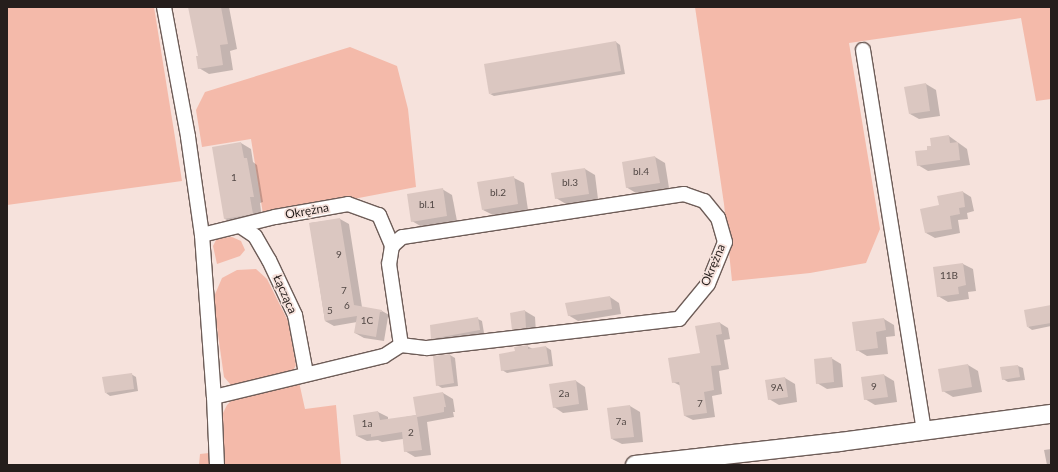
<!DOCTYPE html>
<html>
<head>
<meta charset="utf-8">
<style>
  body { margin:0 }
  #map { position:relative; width:1058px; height:472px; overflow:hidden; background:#f6e2dc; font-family:Lato,sans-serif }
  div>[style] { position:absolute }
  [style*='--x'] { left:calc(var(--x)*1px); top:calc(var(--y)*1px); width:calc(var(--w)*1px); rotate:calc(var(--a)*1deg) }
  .green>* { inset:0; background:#f4baaa }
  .shadow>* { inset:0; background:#0003 }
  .building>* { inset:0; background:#dbc7c1 }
  .roads { filter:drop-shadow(1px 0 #6e5d58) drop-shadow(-1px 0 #6e5d58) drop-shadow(0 1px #6e5d58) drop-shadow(0 -1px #6e5d58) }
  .minor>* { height:14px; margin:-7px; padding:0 7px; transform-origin:7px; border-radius:7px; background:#fff }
  .tertiary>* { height:18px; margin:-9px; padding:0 9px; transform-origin:9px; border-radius:9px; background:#fff }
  span { translate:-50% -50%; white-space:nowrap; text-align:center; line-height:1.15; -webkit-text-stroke:3.5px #f6e2dc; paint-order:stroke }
  .number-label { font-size:10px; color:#524845 }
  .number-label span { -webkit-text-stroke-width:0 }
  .street-label { font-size:12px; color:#251e1c }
  .frame { position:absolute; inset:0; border:8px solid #251e1c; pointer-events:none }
</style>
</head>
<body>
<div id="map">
  <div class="green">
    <div style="clip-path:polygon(7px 7px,154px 7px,182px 181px,7px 205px)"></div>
    <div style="clip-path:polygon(695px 7px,1051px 7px,1051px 99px,1036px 101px,1021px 18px,849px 43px,880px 229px,866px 263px,810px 273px,732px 281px,724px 204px)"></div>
    <div style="clip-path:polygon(350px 47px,397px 66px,408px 109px,416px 187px,270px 215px,263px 214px,251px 139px,202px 147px,196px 110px,205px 92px)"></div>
    <div style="clip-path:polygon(232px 237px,241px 241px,245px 250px,240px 256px,217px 264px,213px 246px,217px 238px)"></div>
    <div style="clip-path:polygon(256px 269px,267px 279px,288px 321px,296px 365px,293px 371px,231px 385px,224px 377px,213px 299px,222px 278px,237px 270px)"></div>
    <div style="clip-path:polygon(299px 382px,305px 409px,336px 405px,341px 465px,224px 465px,223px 413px,227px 405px,233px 399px)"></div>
    <div style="clip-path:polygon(209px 453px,209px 465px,199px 465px,200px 454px)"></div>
  </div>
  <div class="shadow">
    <div style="clip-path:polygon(189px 7px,229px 7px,237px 49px,230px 51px,233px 70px,209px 74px,199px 68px,199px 57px)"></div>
    <div style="clip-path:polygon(616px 42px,620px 45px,625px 74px,494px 96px,490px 94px)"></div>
    <div style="clip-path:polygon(926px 84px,936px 90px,940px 116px,919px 119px,910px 114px)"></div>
    <div style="clip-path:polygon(949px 136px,967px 149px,970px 165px,928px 171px,918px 165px,928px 150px)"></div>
    <div style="clip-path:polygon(241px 143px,251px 149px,253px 162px,257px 165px,263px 202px,260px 203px,262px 219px,235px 224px,225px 219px)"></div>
    <div style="clip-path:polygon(655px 157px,665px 163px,669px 188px,636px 193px,626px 187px)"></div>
    <div style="clip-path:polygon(585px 169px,595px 175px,598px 199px,566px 204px,556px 198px)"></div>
    <div style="clip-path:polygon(514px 178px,524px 183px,528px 210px,493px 215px,483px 210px)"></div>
    <div style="clip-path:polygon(442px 189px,452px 195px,457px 221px,422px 227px,412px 221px)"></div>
    <div style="clip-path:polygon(963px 192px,971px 197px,974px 211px,967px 213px,968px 219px,958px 220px,960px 233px,935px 238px,926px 233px,940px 206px)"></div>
    <div style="clip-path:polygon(340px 219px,349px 224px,362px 307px,382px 311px,391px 316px,388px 317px,384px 341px,364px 338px,355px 333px,357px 322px,334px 326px,325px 321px,310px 223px)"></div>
    <div style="clip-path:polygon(963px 264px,973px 269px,976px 291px,968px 292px,969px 299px,948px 302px,938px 296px)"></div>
    <div style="clip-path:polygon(610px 297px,619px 303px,621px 314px,578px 321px,568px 315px)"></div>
    <div style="clip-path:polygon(1051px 306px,1051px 326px,1032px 330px,1028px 327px)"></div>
    <div style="clip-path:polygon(525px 311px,535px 317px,536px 333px,523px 335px,513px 329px)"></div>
    <div style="clip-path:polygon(478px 319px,482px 321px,484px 333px,437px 341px,432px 338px)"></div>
    <div style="clip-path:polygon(884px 319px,894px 325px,895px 336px,886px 337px,888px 354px,867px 356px,857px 350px)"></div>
    <div style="clip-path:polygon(720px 323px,728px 328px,730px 339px,724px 340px,729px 369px,719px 371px,722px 394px,712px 396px,715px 417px,693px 420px,685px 416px,681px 386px,673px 382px,701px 354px)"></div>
    <div style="clip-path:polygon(527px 346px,533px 349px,546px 347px,551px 350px,553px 366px,507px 373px,502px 370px,516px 352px)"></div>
    <div style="clip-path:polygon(450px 355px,455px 358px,458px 386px,442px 388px,437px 385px,434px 357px)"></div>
    <div style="clip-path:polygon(831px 358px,841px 364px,843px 387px,827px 389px,817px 383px)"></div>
    <div style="clip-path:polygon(968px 365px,978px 371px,982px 392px,953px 397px,943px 391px,940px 370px)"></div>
    <div style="clip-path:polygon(1018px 366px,1023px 368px,1025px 380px,1008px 382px,1003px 379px,1001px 368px)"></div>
    <div style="clip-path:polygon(131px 374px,136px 377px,138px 391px,110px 396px,106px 393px)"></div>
    <div style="clip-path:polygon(884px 375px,894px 381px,897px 402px,875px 405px,865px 399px)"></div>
    <div style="clip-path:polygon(785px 378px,795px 384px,797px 402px,779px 405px,769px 399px)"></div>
    <div style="clip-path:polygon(576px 381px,585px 387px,588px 410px,563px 413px,554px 407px)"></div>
    <div style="clip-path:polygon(443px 393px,453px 399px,455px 412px,453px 412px,454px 417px,427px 422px,431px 455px,415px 457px,405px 451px,403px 439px,382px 442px,378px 440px,367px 441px,357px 436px,378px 412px,388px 417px,388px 420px,417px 415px)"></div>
    <div style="clip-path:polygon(630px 406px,640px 412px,643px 442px,622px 444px,612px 439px)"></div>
    <div style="clip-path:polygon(1051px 449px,1051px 465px,1047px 465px,1044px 450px)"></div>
  </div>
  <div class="building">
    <div style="clip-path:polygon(188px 7px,221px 7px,228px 44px,220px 45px,223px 65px,198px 69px,196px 56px,198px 56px)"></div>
    <div style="clip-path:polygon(616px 41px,621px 71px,489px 94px,484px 64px)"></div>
    <div style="clip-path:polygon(926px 83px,930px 111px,909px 114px,904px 87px)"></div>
    <div style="clip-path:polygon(949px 135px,950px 143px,958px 142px,960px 160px,917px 166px,915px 151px,927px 150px,927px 146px,931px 146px,930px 138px)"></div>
    <div style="clip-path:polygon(241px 142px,244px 158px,247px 158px,254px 197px,250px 197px,253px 214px,224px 219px,212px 147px)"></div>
    <div style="clip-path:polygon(655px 156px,660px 183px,626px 188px,622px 162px)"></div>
    <div style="clip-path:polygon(585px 168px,589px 194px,555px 199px,551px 173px)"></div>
    <div style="clip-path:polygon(514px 176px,518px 204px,482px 210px,477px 182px)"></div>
    <div style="clip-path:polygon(443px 188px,447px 216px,411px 222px,407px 194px)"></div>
    <div style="clip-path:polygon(963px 191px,965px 207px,959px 208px,960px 214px,950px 216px,952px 229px,925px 233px,920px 209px,939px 205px,937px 196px)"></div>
    <div style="clip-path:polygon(340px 218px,354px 305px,382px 310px,382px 312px,380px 312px,376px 337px,354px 333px,357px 316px,325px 321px,309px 223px)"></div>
    <div style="clip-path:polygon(963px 263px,966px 285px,958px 287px,959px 294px,937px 297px,933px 267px)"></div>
    <div style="clip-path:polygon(610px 296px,612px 309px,568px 316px,565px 303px)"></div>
    <div style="clip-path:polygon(1051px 305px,1051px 323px,1027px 327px,1024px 310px)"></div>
    <div style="clip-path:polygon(525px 310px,526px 328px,512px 330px,510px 313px)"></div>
    <div style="clip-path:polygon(478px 317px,480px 330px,431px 339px,430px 325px)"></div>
    <div style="clip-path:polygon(884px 318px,886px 330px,876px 332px,878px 348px,856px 351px,852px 322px)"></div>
    <div style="clip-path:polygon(720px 322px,722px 334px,716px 335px,721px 365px,711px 366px,714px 390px,704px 392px,707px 413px,684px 416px,679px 382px,672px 383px,668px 358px,700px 353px,695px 326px)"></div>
    <div style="clip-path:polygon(528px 345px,528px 349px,546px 346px,549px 364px,501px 371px,499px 354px,515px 351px,514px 347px)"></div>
    <div style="clip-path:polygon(450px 354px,454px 383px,436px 386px,433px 356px)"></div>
    <div style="clip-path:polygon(832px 357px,834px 382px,816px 384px,814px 359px)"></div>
    <div style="clip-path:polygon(968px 364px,972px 387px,942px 392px,938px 369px)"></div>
    <div style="clip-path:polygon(1018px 365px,1020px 377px,1002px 380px,1000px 367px)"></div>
    <div style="clip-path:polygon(132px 373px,134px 389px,105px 393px,102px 377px)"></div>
    <div style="clip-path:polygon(884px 374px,888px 397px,864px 400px,861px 377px)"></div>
    <div style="clip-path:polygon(785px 377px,788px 397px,768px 400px,765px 380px)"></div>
    <div style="clip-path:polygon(576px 380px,579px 404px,553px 408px,549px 384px)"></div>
    <div style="clip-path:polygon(443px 392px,446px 407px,444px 407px,444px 412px,417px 417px,422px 450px,404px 452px,402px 432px,371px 437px,371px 434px,356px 436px,353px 415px,378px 411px,380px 420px,416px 415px,413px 397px)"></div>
    <div style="clip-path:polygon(630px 405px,634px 437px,611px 439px,607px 408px)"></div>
  </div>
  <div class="roads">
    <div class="minor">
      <div style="--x:164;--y:7;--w:132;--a:79.5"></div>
      <div style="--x:188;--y:137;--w:99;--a:81.9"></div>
      <div style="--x:202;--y:235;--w:162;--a:85.8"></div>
      <div style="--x:214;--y:397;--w:68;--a:87.5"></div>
      <div style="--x:863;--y:50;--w:385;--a:80.9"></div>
      <div style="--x:240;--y:226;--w:18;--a:34"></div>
      <div style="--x:255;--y:236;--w:28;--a:60"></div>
      <div style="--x:269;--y:260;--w:61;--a:64.7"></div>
      <div style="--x:295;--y:315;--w:59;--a:79.3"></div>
      <div style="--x:202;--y:235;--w:75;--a:-13.9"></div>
      <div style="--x:275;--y:217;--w:74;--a:-10.1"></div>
      <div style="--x:348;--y:204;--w:33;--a:20"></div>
      <div style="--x:379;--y:215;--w:34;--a:67"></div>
      <div style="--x:214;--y:397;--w:175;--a:-13.6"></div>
      <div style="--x:384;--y:356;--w:20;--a:-33"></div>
      <div style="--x:401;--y:345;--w:26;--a:7"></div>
      <div style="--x:427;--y:348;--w:254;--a:-6.6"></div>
      <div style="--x:679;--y:319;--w:45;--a:-50.4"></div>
      <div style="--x:708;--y:284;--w:45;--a:-68"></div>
      <div style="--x:725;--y:242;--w:25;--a:-106"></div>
      <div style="--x:718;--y:218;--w:22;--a:-129"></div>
      <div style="--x:704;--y:201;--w:21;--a:-161"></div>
      <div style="--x:684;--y:194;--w:285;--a:171.3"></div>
      <div style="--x:402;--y:237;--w:13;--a:138"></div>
      <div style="--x:392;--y:246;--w:18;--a:99"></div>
      <div style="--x:389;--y:264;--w:82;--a:81.6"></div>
    </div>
    <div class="tertiary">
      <div style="--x:635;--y:465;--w:206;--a:-6.4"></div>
      <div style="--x:840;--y:442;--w:213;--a:-7.6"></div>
    </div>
  </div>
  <div class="number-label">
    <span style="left:641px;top:172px">bl.4</span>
    <span style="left:234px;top:178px">1</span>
    <span style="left:570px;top:183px">bl.3</span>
    <span style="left:498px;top:193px">bl.2</span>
    <span style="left:427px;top:205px">bl.1</span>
    <span style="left:339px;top:255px">9</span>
    <span style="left:949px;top:276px">11B</span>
    <span style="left:344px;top:291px">7</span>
    <span style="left:347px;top:306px">6</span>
    <span style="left:330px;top:311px">5</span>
    <span style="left:367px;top:321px">1C</span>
    <span style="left:874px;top:387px">9</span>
    <span style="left:777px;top:388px">9A</span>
    <span style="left:564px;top:394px">2a</span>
    <span style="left:700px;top:404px">7</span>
    <span style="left:621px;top:422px">7a</span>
    <span style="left:367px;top:424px">1a</span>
    <span style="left:411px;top:433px">2</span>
  </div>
  <div class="street-label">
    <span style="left:307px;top:211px;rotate:-10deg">Okrężna</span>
    <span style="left:713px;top:265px;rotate:-67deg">Okrężna</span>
    <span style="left:285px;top:294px;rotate:66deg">Łącząca</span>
  </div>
  <div class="frame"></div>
</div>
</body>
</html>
